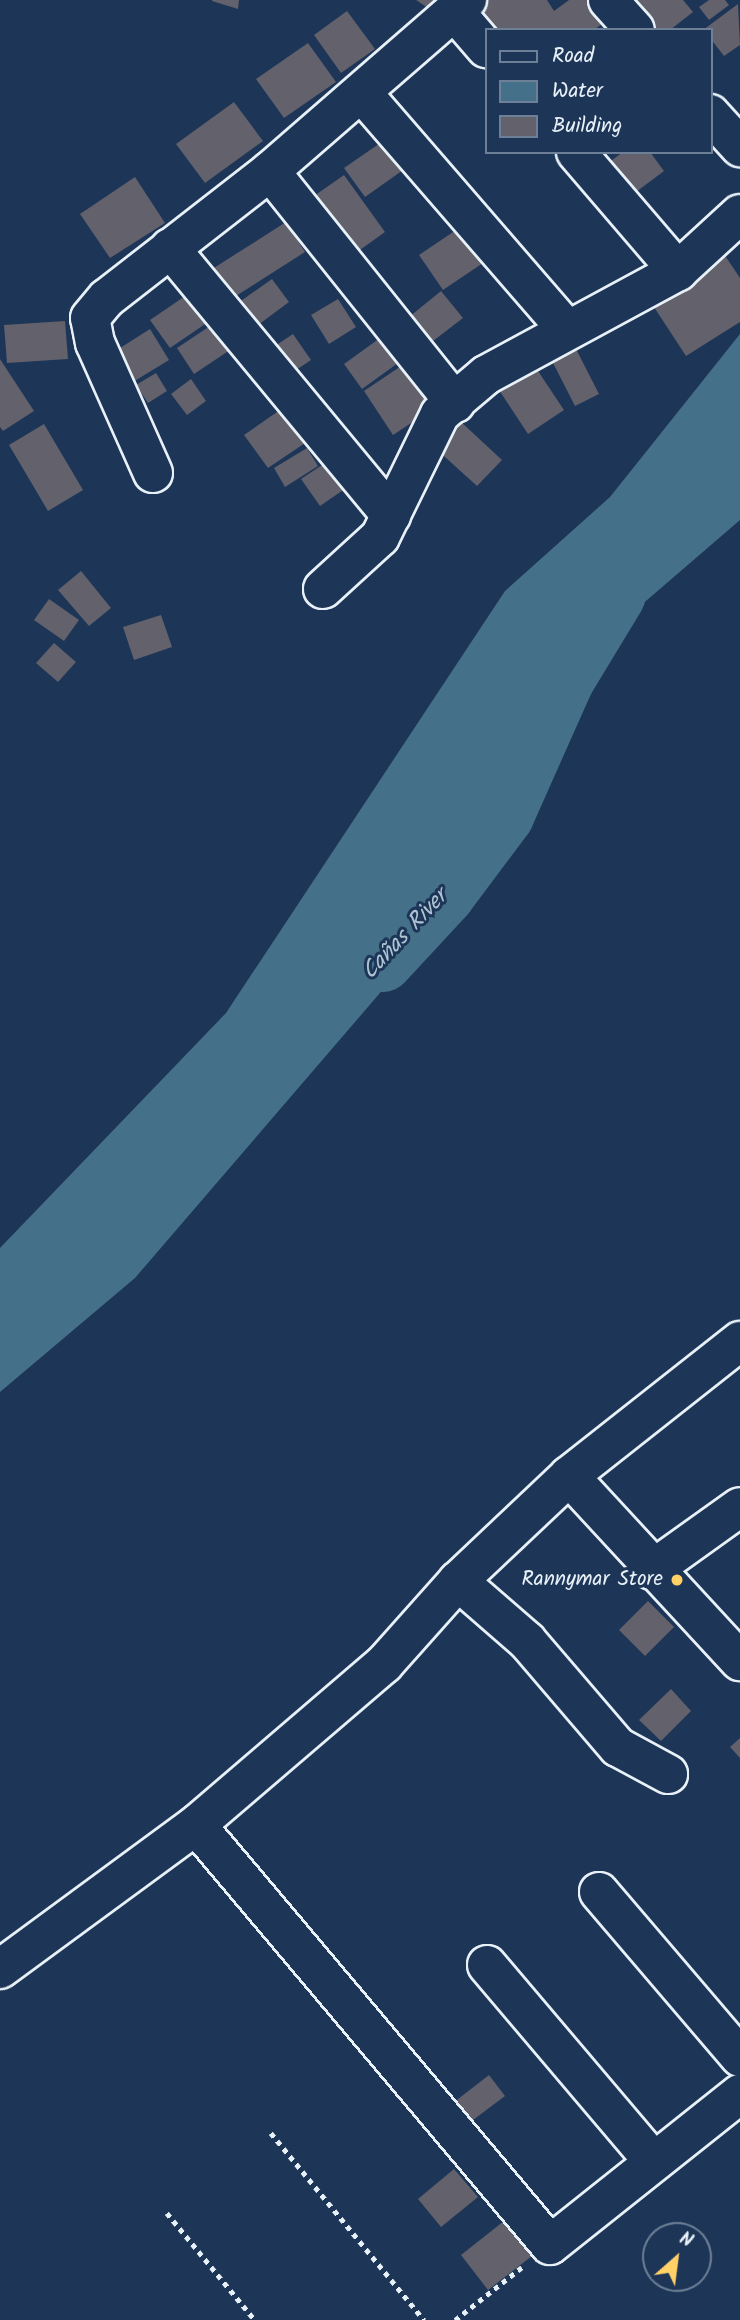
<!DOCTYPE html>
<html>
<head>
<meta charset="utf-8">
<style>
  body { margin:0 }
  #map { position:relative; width:740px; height:2320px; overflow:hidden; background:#1d3557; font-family:Kalam,sans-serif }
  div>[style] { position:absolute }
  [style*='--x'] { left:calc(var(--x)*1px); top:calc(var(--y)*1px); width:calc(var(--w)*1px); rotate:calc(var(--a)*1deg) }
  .water>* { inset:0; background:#45708a }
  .river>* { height:61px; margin:-30.5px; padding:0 30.5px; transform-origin:30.5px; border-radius:30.5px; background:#45708a }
  .building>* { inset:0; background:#62616c }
  .path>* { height:4.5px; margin-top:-2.25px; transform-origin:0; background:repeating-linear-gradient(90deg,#e8f1f8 0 5px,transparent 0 10px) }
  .roads { filter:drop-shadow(2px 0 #e8f1f8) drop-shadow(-2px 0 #e8f1f8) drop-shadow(0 2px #e8f1f8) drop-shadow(0 -2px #e8f1f8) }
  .minor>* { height:38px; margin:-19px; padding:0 19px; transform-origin:19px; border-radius:19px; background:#1d3557 }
  .dots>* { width:19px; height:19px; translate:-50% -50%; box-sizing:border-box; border:4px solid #1d3557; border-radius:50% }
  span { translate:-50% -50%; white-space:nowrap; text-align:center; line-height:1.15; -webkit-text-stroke:6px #1d3557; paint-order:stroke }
  .poi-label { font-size:21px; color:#e8f1f8 }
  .right { translate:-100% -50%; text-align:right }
  .water-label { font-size:23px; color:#afc4d2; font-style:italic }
  .legend { position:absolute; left:485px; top:28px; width:228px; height:126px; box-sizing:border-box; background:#1d3557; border:2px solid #6e8097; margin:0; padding:9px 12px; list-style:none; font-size:21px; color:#e8f1f8 }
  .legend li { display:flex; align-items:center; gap:14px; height:35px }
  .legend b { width:35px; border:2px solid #6e8097 }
  .north { position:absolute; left:642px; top:2222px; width:70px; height:70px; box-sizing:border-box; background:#1d3557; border:2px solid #6e8097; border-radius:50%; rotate:28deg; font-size:19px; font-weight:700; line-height:28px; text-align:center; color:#e8f1f8 }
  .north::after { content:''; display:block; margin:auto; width:24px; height:32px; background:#ffd166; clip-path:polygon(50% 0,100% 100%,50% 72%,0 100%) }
</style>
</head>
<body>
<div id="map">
  <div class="water">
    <div style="clip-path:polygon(740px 334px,740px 520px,560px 675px,404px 965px,135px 1278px,0 1392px,0 1248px,226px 1013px,505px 591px,610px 497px)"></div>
  </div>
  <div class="river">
    <div style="--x:382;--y:961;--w:91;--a:-47.2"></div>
    <div style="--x:444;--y:894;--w:99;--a:-53.2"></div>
    <div style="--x:503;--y:815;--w:148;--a:-66"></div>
    <div style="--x:563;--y:680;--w:100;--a:-58.8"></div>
  </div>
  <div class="building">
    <div style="clip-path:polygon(212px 0,239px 0,238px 9px,212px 1px)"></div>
    <div style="clip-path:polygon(416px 0,446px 0,437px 14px)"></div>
    <div style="clip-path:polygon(484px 0,547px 0,554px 11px,569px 0,592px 0,607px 20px,594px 30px,486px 30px,468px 11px)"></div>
    <div style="clip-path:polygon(638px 0,683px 0,693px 12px,670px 30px,642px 30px,626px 9px)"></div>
    <div style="clip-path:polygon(709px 0,725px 0,729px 5px,709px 20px,699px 7px)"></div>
    <div style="clip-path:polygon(738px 4px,740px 45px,724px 56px,710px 38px,710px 30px,703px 30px)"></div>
    <div style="clip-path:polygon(347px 11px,375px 49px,341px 73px,314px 35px)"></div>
    <div style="clip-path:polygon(308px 43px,336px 82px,284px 118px,256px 79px)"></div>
    <div style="clip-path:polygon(234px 102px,263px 141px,205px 183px,176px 144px)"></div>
    <div style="clip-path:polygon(386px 139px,406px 168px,365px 197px,344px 168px)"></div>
    <div style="clip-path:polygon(623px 152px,650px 152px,664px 171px,620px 204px,596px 172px)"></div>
    <div style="clip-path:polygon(344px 175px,385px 232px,346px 260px,304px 203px)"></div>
    <div style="clip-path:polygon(135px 177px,165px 223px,110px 258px,80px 214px)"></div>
    <div style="clip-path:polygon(286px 222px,305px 252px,225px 303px,206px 273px)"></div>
    <div style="clip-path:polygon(459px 228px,483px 263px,443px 290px,419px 255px)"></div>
    <div style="clip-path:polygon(726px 257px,740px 278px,740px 322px,686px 356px,652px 304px)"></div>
    <div style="clip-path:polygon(272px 279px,289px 302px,246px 334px,228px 310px)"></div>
    <div style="clip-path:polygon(194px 290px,214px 318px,170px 348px,150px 320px)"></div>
    <div style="clip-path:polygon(441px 291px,463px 318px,424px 348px,403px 322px)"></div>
    <div style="clip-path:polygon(338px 299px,356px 327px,329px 344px,311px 315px)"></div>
    <div style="clip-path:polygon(65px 321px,68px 359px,7px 363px,4px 325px)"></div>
    <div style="clip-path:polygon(216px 322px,233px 348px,194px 374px,177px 348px)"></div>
    <div style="clip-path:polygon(150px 329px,169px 360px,128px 385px,109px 355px)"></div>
    <div style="clip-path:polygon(387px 333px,405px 358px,362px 389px,344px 364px)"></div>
    <div style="clip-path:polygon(293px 334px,311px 360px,281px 380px,263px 354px)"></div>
    <div style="clip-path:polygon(575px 347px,599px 394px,575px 406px,551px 359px)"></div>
    <div style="clip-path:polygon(0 359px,34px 411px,3px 431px,0 427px)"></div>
    <div style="clip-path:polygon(530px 359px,564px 410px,528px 434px,493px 381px)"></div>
    <div style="clip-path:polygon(410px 360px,440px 404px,393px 435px,364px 391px)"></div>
    <div style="clip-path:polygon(156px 373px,167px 391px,148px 403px,136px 385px)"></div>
    <div style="clip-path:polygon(191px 379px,206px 401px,187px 415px,171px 394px)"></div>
    <div style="clip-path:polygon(290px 403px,314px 437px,268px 468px,244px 435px)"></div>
    <div style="clip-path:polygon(460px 421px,502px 460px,477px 486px,435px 448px)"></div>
    <div style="clip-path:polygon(44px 424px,83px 490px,48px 511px,9px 445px)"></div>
    <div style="clip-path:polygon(307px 448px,318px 466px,285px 487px,274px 468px)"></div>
    <div style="clip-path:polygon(331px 459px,349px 486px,320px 506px,301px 479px)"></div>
    <div style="clip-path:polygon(81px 571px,111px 608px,89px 626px,58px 590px)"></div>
    <div style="clip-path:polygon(49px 599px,79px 620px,64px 641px,34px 620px)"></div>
    <div style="clip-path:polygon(161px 615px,172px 647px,134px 660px,123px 627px)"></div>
    <div style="clip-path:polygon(54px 643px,76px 662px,58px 682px,36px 663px)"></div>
    <div style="clip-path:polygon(648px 1601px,674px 1627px,645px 1656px,619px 1630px)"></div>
    <div style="clip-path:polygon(671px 1689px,691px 1711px,661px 1741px,639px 1720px)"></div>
    <div style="clip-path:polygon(740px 1738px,740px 1758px,730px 1747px)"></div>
    <div style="clip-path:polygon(489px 2075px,505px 2096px,465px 2126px,449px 2106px)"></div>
    <div style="clip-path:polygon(454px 2169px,478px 2197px,441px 2227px,418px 2199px)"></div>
    <div style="clip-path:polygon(504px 2221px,532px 2256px,488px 2290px,461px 2255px)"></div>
  </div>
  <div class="path">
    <div style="--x:271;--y:2133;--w:242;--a:50.7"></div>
    <div style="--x:167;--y:2213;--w:139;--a:50.6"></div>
    <div style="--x:455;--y:2320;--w:85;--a:-38.3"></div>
  </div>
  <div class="roads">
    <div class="minor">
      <div style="--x:608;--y:0;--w:40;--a:48"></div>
      <div style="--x:455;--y:12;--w:48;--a:49.3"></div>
      <div style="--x:362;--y:93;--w:313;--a:49.1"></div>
      <div style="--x:710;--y:114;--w:45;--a:47.7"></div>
      <div style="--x:576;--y:152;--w:157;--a:49.4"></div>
      <div style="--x:270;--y:171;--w:297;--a:51.4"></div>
      <div style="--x:170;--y:248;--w:347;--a:50.4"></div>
      <div style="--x:153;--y:473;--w:142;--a:-114"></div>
      <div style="--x:95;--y:343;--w:25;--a:-101"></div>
      <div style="--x:90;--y:318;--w:26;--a:-50"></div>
      <div style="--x:107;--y:298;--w:207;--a:-37.9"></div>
      <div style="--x:270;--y:171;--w:261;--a:-41"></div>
      <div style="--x:323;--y:589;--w:77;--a:-42.4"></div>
      <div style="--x:380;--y:537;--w:137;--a:-64"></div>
      <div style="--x:440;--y:414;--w:60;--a:-40.3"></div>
      <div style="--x:486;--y:375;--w:218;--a:-28.4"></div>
      <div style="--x:678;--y:271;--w:84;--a:-42.6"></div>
      <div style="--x:569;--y:1476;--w:252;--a:47.3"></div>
      <div style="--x:652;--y:1570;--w:108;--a:-35.6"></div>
      <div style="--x:458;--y:1581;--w:91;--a:41"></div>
      <div style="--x:527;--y:1641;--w:140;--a:49.4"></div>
      <div style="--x:618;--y:1747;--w:57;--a:28.4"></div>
      <div style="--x:196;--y:1825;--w:549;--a:49.87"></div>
      <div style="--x:550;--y:2245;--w:243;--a:-38.5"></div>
      <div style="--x:599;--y:1892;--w:217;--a:49.5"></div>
      <div style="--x:487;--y:1965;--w:258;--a:49.7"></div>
      <div style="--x:0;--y:1969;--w:243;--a:-36.3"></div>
      <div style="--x:196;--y:1825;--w:248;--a:-40.6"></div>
      <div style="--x:384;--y:1664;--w:111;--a:-48.3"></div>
      <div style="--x:458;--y:1581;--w:153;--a:-43.4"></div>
      <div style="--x:569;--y:1476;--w:218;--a:-38.3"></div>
    </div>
  </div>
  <div class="dots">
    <div style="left:677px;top:1580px;background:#ffd166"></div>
  </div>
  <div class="poi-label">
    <span class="right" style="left:663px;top:1580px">Rannymar Store</span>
  </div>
  <div class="water-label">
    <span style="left:405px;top:935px;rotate:-47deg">Cañas River</span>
  </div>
  <ul class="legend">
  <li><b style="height:9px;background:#1d3557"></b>Road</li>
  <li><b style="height:19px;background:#45708a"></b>Water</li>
  <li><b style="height:19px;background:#62616c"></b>Building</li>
  </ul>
  <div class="north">N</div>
</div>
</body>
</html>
